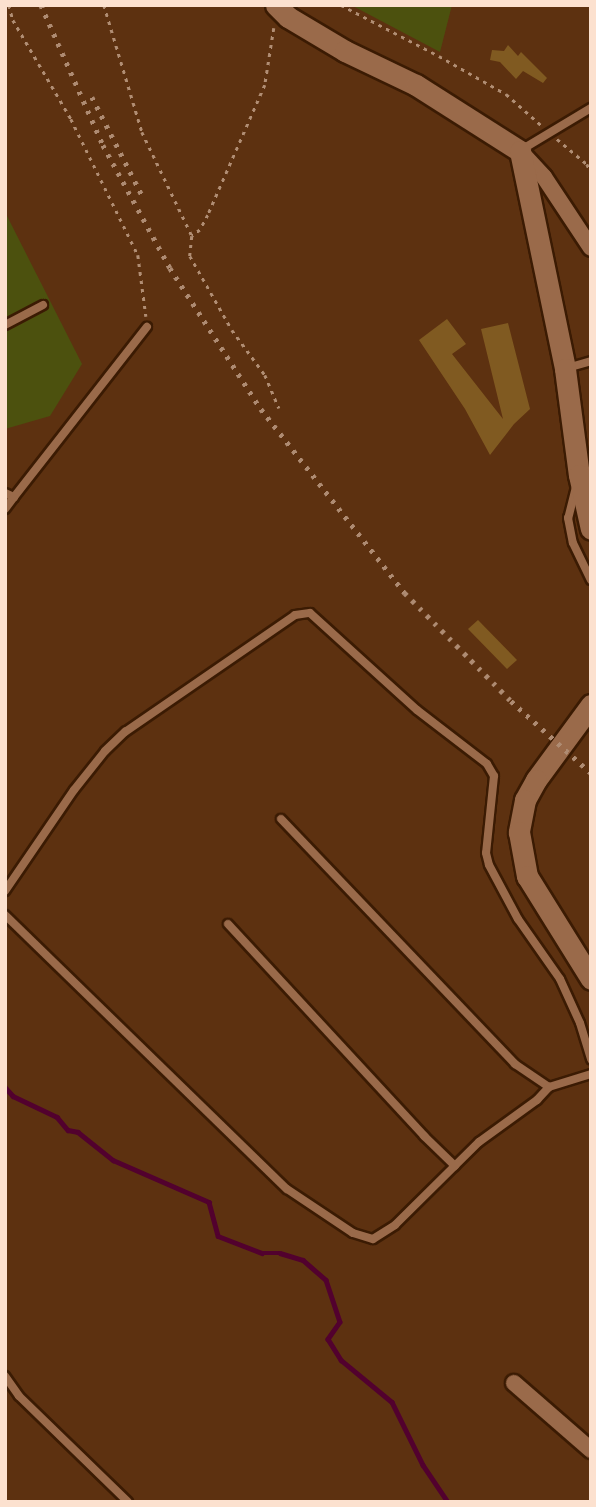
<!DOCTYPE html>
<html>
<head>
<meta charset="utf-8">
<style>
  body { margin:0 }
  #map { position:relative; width:596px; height:1507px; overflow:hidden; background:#5d3110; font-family:"Work Sans",sans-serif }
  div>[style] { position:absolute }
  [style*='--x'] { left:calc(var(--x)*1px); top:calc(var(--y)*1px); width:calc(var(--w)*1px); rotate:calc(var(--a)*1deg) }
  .green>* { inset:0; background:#4c510e }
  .stream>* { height:4.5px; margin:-2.25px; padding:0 2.25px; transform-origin:2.25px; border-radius:2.25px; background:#52012e }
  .building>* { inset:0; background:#805a21 }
  .path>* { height:2.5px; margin-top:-1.25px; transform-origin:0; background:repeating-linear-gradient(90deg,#b18e74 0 3.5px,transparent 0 8.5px) }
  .roads { filter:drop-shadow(2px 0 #3b1b03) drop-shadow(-2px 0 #3b1b03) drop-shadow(0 2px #3b1b03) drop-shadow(0 -2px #3b1b03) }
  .lane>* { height:8px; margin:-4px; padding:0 4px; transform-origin:4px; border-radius:4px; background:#9a6a4a }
  .street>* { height:16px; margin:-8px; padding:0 8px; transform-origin:8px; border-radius:8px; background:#9a6a4a }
  .secondary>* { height:21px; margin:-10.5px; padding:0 10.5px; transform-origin:10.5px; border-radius:10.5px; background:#9a6a4a }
  .rail>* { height:4.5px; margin-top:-2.25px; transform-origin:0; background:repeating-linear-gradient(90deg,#ae8b72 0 3.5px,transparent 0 10.5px) }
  span { translate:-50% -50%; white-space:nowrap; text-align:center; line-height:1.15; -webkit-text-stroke:6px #332012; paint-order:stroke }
  .frame { position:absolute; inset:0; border:7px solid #fce1cf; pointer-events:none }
</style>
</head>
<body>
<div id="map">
  <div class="green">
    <div style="clip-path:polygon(351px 5px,452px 5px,440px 52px)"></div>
    <div style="clip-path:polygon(5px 212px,82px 364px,50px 416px,5px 429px)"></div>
  </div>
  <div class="stream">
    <div style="--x:5;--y:1087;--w:12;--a:48"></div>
    <div style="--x:13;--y:1096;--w:49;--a:25.5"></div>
    <div style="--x:57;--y:1117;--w:17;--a:50"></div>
    <div style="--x:68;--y:1130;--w:10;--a:11"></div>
    <div style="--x:78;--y:1132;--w:45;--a:38.7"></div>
    <div style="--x:113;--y:1160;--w:105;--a:23.6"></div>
    <div style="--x:209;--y:1202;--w:35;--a:75"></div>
    <div style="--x:218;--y:1236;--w:47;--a:21.1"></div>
    <div style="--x:262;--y:1253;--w:18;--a:0"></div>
    <div style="--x:280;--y:1253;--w:24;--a:17"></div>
    <div style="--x:303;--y:1260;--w:30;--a:41"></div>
    <div style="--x:326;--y:1280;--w:44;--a:71.6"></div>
    <div style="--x:340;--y:1322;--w:21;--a:125"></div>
    <div style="--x:328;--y:1339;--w:25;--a:58"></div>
    <div style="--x:341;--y:1360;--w:66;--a:39.5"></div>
    <div style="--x:392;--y:1402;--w:70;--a:63.8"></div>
    <div style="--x:423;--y:1465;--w:45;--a:56"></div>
  </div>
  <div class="building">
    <div style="clip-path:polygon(508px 45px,518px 56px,521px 52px,547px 78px,543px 83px,523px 71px,516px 79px,500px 62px,490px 60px,492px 50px,504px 51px)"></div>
    <div style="clip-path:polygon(447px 319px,466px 344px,452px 354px,503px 419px,481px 329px,508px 323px,530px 409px,514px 424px,490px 455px,465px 409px,419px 340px)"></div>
    <div style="clip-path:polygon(478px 620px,517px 660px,507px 669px,468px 629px)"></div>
  </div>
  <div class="path">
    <div style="--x:9;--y:5;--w:16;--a:75"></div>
    <div style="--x:13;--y:20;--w:115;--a:59.6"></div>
    <div style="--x:71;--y:119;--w:152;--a:63.8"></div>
    <div style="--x:138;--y:255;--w:62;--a:82.5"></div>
    <div style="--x:104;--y:5;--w:133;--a:73.3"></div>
    <div style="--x:142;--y:132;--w:115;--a:64.3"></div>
    <div style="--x:341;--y:5;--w:110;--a:27.5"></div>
    <div style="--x:439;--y:56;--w:77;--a:29.6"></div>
    <div style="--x:506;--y:94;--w:47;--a:41.5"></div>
    <div style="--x:274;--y:28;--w:58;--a:99"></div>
    <div style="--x:265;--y:85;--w:142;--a:113.7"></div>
    <div style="--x:208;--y:215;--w:17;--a:118"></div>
    <div style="--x:200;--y:230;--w:10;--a:143"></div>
    <div style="--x:192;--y:236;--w:20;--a:96"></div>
    <div style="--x:190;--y:256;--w:85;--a:60.4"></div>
    <div style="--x:232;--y:330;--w:56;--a:53.7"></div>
    <div style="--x:265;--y:375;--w:36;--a:67"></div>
    <div style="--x:557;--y:139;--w:39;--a:40"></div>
    <div style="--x:587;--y:164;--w:10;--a:66"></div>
  </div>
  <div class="roads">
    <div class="lane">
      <div style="--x:521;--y:150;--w:82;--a:-31"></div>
      <div style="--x:5;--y:325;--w:43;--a:-27.8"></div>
      <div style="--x:567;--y:368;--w:25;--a:-16"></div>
      <div style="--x:576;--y:487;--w:32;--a:104"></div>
      <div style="--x:568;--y:518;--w:25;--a:79"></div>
      <div style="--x:573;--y:543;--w:41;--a:64.1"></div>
      <div style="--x:5;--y:493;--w:10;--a:24"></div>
      <div style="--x:14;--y:497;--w:15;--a:127"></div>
      <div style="--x:14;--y:497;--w:216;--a:-52"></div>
      <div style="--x:281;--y:819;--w:339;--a:46.3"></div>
      <div style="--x:515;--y:1064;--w:41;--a:34.1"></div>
      <div style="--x:5;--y:891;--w:122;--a:-55.7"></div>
      <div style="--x:74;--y:790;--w:50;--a:-51.5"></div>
      <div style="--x:105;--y:751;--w:28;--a:-44"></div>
      <div style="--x:125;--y:732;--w:206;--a:-34.5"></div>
      <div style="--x:295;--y:615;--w:15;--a:-8"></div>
      <div style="--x:310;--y:613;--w:144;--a:42.2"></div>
      <div style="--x:417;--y:710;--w:88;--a:37.6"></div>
      <div style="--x:487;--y:764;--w:14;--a:60"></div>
      <div style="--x:494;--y:776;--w:77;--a:95.9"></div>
      <div style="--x:486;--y:853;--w:12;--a:76"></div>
      <div style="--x:489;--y:865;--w:61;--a:61.8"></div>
      <div style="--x:518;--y:919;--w:73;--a:55"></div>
      <div style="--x:560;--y:979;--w:48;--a:65.6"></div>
      <div style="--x:580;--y:1023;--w:38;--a:73"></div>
      <div style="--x:5;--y:915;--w:393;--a:44.2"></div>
      <div style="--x:287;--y:1189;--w:79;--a:33.7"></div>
      <div style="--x:353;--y:1233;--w:21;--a:17"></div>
      <div style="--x:373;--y:1239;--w:26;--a:-32"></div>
      <div style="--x:395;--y:1225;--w:118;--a:-44.7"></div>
      <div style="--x:479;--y:1142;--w:72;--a:-35.9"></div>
      <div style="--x:537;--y:1100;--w:18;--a:-47"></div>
      <div style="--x:549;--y:1087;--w:44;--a:-17.2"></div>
      <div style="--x:228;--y:924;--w:289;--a:47.2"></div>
      <div style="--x:424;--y:1136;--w:43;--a:44.1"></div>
      <div style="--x:5;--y:1376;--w:24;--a:55"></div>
      <div style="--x:19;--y:1396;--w:152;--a:44.2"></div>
    </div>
    <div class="street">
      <div style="--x:520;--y:151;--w:35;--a:47"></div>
      <div style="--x:544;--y:177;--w:85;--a:56.5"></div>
      <div style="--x:514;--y:1383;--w:102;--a:41"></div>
    </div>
    <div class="secondary">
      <div style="--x:276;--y:5;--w:17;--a:45"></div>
      <div style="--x:288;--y:17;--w:66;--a:30.8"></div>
      <div style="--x:345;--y:51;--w:79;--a:25.6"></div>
      <div style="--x:416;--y:85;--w:123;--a:32.4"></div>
      <div style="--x:520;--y:151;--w:223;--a:78.3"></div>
      <div style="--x:565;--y:369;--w:107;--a:82.5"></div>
      <div style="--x:579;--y:475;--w:55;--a:77.5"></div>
      <div style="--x:591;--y:705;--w:93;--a:126.3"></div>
      <div style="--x:536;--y:780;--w:23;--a:119"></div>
      <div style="--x:525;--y:800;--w:33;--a:101"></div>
      <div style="--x:519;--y:832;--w:45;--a:79.7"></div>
      <div style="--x:527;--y:876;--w:121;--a:58.1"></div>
    </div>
  </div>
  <div class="rail">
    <div style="--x:41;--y:5;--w:153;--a:66.1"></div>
    <div style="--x:103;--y:145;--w:140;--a:61.4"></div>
    <div style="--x:170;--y:268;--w:168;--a:57.2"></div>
    <div style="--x:261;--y:409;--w:234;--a:52"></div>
    <div style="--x:405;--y:593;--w:151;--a:45.5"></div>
    <div style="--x:511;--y:701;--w:108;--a:42"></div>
    <div style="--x:92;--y:97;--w:112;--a:63"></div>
  </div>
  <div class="frame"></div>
</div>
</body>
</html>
